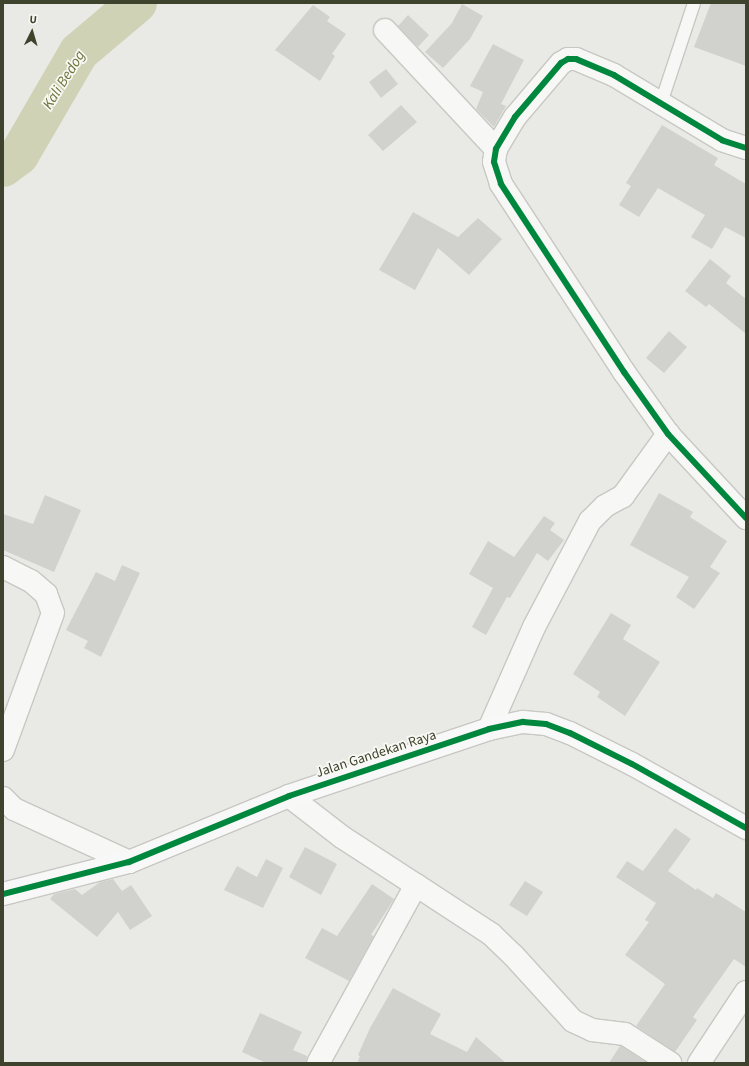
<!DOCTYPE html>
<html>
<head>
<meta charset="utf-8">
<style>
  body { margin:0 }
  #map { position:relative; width:749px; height:1066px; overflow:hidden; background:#e9eae5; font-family:"Source Sans 3",sans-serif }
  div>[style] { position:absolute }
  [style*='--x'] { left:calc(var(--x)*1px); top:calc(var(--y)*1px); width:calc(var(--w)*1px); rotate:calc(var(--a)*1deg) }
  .river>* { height:40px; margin:-20px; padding:0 20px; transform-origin:20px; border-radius:20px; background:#d0d2b6 }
  .building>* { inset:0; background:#d1d2ce }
  .roads { filter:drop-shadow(1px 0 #c7c8c3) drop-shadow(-1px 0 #c7c8c3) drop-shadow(0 1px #c7c8c3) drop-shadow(0 -1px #c7c8c3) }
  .lane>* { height:12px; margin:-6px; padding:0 6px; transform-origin:6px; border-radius:6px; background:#f7f7f5 }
  .street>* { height:22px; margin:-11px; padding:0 11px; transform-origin:11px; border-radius:11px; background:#f7f7f5 }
  .secondary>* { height:22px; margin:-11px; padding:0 11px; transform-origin:11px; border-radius:11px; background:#f8f8f8 }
  .cycleway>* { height:6px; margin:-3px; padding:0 3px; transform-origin:3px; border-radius:3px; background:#00873e }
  span { translate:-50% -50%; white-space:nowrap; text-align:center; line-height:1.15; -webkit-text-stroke:3.5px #f8f8f4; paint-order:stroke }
  .street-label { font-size:14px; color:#3e432d }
  .water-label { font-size:15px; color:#6d7439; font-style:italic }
  .frame { position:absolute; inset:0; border:4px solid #3e432d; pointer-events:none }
  .north { position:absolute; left:12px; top:12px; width:40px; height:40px; -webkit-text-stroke:3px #f8f8f4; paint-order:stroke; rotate:5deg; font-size:11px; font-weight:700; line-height:16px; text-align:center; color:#3e432d }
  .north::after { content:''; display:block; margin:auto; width:14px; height:18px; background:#3e432d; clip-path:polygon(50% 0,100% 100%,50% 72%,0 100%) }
</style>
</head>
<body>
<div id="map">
  <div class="river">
    <div style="--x:3;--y:167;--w:20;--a:-37"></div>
    <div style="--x:19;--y:155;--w:119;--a:-59.8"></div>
    <div style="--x:79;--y:52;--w:76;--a:-40.2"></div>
  </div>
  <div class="building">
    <div style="clip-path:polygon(711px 3px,746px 3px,746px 66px,694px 47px)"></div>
    <div style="clip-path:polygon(462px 4px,483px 16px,470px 39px,443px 68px,425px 52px,452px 23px)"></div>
    <div style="clip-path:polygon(313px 5px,330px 17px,327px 21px,346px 34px,332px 54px,335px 56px,320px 81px,275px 50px)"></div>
    <div style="clip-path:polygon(408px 15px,429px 35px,418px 47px,398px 26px)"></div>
    <div style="clip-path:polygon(493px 44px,524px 60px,501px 104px,506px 106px,494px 127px,476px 109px,483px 92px,470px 86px)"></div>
    <div style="clip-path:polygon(386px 69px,398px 84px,381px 98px,369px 82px)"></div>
    <div style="clip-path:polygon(401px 105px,417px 122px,383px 151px,368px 135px)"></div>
    <div style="clip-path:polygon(662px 125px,718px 158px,714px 165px,746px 184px,746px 238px,725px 227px,712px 249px,691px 237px,705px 215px,658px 188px,639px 217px,619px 205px,631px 186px,626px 183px)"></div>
    <div style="clip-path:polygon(413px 212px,458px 237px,478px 218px,502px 239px,469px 275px,438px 248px,415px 290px,379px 270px)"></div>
    <div style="clip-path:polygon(710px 259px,731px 276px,726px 283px,746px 299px,746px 334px,709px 304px,706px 307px,685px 291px)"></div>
    <div style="clip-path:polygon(669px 331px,687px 347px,664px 373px,646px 358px)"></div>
    <div style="clip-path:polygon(659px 493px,693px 512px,690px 517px,727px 541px,710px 567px,720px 573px,694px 609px,676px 597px,689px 577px,630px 545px)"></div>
    <div style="clip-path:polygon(45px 495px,81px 510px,54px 572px,3px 550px,3px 514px,33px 524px)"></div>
    <div style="clip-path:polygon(544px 516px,555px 523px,550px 530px,564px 540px,548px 561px,537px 553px,510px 598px,507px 597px,486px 635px,472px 627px,493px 588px,469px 574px,488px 541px,514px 557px)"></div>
    <div style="clip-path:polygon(122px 565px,140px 573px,101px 657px,84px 648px,88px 641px,66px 630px,96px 572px,115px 581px)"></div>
    <div style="clip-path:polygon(611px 613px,631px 625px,623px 639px,660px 662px,625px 716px,597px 697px,600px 692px,573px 674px)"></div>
    <div style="clip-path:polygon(675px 828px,691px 839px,668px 871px,696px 890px,697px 888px,713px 898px,716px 893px,746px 912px,746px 967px,734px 959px,693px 1017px,697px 1020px,675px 1052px,636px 1026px,665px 984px,625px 955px,649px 922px,645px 920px,656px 903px,616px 877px,627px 861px,643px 871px)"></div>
    <div style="clip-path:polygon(305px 847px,337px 864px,321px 895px,289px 877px)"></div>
    <div style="clip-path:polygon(266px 859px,283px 868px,263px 908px,224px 890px,237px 866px,257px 877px)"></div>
    <div style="clip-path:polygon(113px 879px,122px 891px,131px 885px,152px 916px,130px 930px,118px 912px,97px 937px,50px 899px,54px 894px,75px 889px,82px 895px,100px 882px)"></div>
    <div style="clip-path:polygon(525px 881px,543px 892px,527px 916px,509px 905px)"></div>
    <div style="clip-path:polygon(372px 884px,394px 899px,371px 935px,374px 936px,349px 981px,305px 958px,322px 928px,337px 936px)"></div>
    <div style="clip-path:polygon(393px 988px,441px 1014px,430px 1034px,467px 1052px,476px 1037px,506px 1063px,357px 1063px,360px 1056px,358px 1055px,370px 1028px)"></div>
    <div style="clip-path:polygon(260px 1013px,302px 1032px,293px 1050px,307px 1056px,306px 1063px,266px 1063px,242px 1052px)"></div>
    <div style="clip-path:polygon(620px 1046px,621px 1046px,647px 1063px,609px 1063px)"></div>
  </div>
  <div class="roads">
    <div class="lane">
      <div style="--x:661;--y:103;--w:105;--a:-71.7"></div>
    </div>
    <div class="street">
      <div style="--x:385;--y:30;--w:163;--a:47"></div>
      <div style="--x:746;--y:148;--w:25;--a:-162"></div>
      <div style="--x:722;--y:140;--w:126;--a:-149"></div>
      <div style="--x:614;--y:75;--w:41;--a:-157.2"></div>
      <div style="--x:576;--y:59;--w:8;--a:180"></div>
      <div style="--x:568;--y:59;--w:8;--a:150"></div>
      <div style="--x:561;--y:63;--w:71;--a:130.4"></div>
      <div style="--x:515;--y:117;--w:37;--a:121"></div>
      <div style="--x:496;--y:149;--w:13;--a:99"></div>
      <div style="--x:494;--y:162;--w:23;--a:72"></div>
      <div style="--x:501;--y:184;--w:225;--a:56.8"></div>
      <div style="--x:624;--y:372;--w:76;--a:54.6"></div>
      <div style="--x:668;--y:434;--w:115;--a:47.1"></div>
      <div style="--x:3;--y:567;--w:31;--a:27"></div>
      <div style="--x:31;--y:581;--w:20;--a:41"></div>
      <div style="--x:46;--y:594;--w:20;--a:70"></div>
      <div style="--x:53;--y:613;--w:146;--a:110.1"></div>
      <div style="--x:489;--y:729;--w:111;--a:-66.2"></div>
      <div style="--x:534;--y:627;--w:120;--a:-62.2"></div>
      <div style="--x:590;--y:521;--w:21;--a:-45"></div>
      <div style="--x:605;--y:506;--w:21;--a:-29"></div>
      <div style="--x:623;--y:496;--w:77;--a:-54"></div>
      <div style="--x:289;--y:796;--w:67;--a:37.7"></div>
      <div style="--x:342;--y:837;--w:88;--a:33"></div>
      <div style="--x:416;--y:885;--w:203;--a:118.8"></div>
      <div style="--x:3;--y:798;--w:16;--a:45"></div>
      <div style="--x:14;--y:809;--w:127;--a:24.7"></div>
      <div style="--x:416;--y:885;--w:90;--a:33.2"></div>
      <div style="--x:491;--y:934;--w:30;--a:44"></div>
      <div style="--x:513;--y:955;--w:89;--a:47.7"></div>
      <div style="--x:573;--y:1021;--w:21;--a:25"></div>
      <div style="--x:592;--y:1030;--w:33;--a:7"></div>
      <div style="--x:625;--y:1034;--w:54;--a:32.8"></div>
      <div style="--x:699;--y:1063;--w:85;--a:-56.5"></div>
    </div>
    <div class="secondary">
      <div style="--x:3;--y:894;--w:130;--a:-14.3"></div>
      <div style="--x:129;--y:862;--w:173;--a:-22.4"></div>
      <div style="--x:289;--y:796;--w:211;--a:-18.5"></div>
      <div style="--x:489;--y:729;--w:35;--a:-12"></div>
      <div style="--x:523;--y:722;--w:23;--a:5"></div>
      <div style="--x:546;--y:724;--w:26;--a:21"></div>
      <div style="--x:570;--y:733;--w:69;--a:26.6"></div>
      <div style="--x:632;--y:764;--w:131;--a:29.3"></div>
    </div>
  </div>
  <div class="cycleway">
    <div style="--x:746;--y:148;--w:25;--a:-162"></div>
    <div style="--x:722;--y:140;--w:126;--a:-149"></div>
    <div style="--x:614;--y:75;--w:41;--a:-157.2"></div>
    <div style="--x:576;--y:59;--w:8;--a:180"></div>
    <div style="--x:568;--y:59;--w:8;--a:150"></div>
    <div style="--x:561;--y:63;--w:71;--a:130.4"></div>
    <div style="--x:515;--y:117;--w:37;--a:121"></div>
    <div style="--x:496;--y:149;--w:13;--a:99"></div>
    <div style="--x:494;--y:162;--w:23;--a:72"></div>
    <div style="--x:501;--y:184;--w:225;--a:56.8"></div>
    <div style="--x:624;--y:372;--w:76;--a:54.6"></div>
    <div style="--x:668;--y:434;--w:115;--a:47.1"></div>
    <div style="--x:3;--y:894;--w:130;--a:-14.3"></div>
    <div style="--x:129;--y:862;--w:173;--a:-22.4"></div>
    <div style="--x:289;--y:796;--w:211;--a:-18.5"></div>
    <div style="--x:489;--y:729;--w:35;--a:-12"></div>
    <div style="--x:523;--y:722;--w:23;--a:5"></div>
    <div style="--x:546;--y:724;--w:26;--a:21"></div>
    <div style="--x:570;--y:733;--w:69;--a:26.6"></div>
    <div style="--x:632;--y:764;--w:131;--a:29.3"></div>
  </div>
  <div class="street-label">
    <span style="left:376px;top:754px;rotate:-18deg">Jalan Gandekan Raya</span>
  </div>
  <div class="water-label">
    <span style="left:64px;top:80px;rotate:-58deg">Kali Bedog</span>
  </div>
  <div class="frame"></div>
  <div class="north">U</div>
</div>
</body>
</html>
